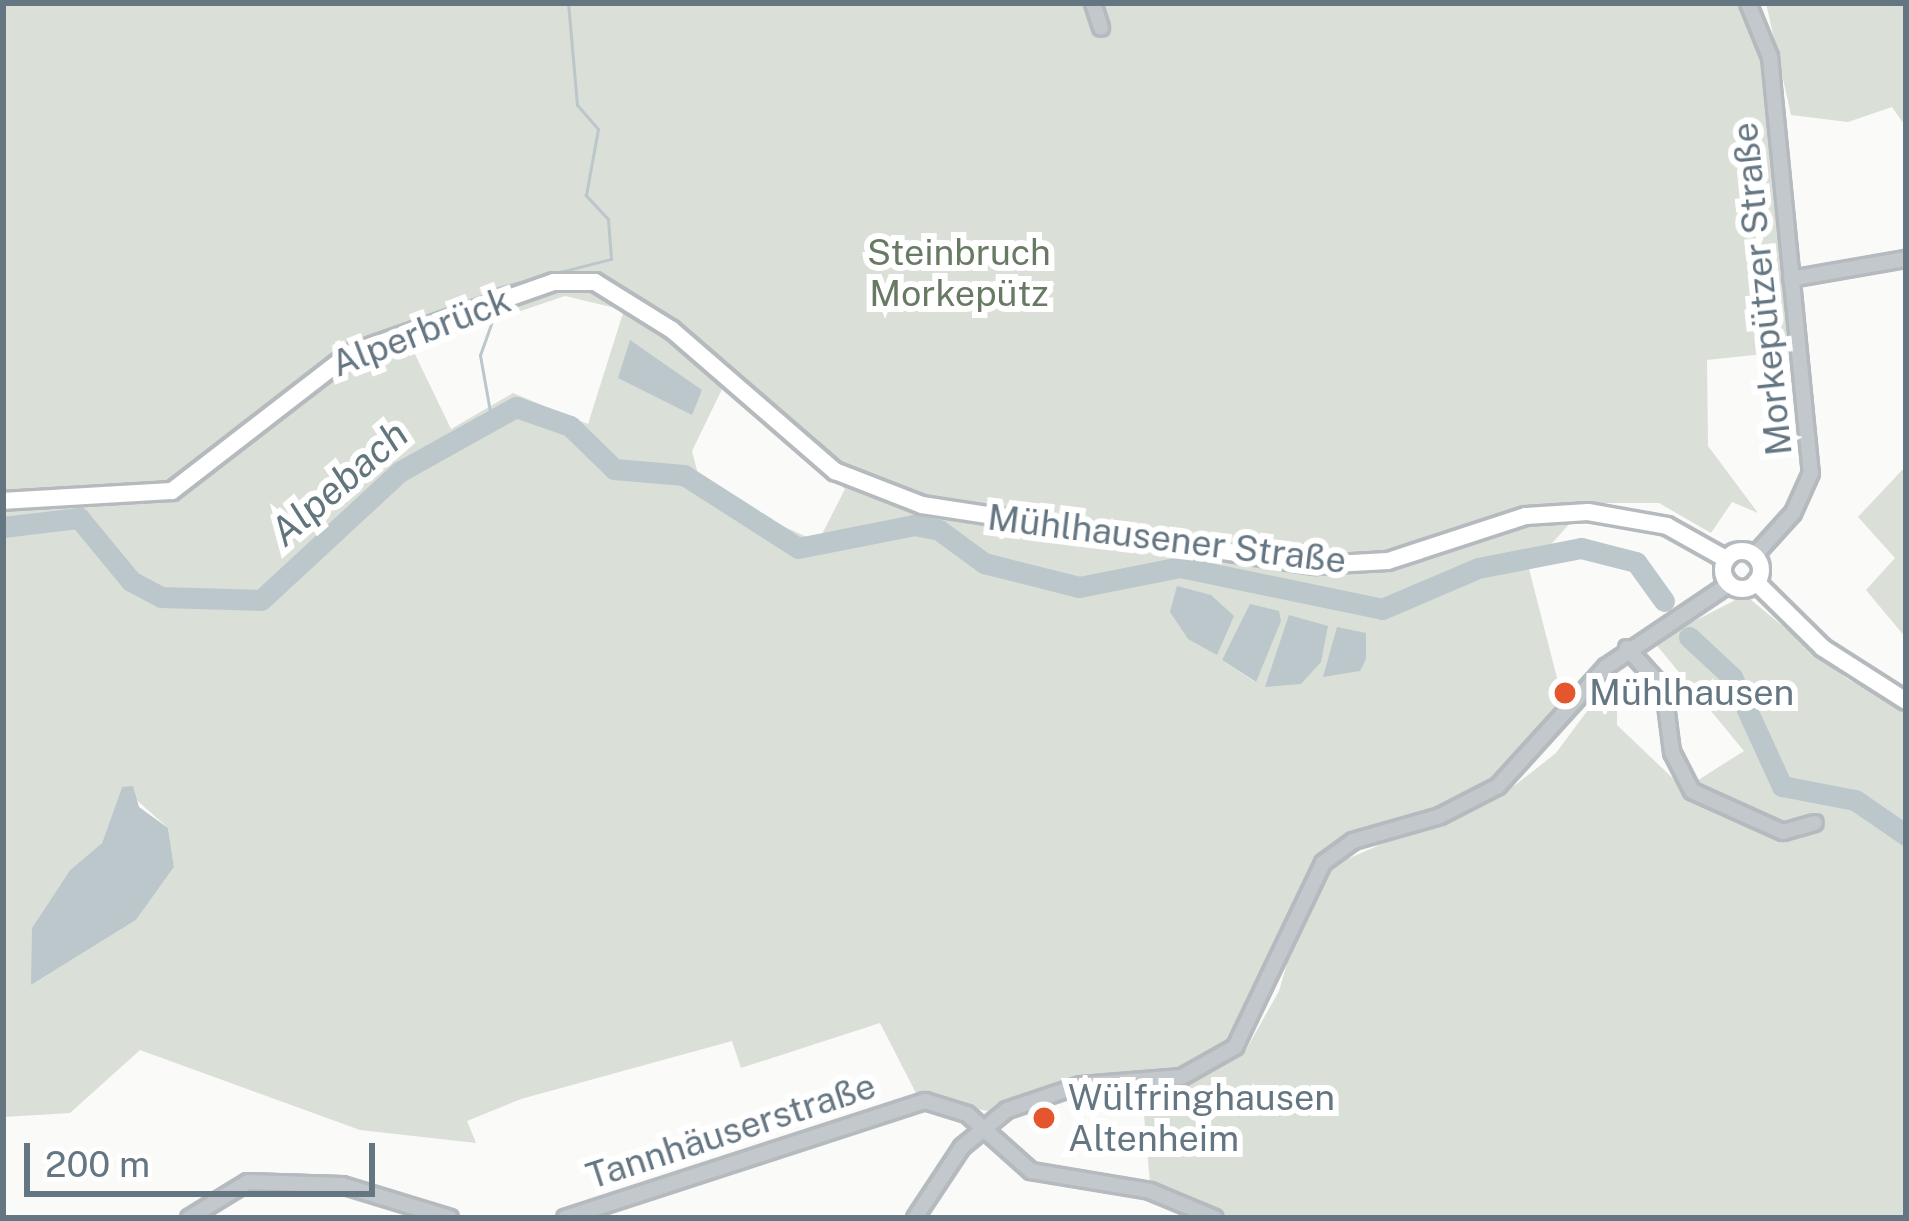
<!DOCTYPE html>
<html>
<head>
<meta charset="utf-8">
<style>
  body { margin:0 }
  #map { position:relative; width:1909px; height:1221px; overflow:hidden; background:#fafaf8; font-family:"Public Sans",sans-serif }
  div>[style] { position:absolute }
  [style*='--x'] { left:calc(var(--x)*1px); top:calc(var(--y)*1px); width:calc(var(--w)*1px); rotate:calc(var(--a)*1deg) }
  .green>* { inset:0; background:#dadfd7 }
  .water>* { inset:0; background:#bbc7cb }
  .stream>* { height:3px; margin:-1.5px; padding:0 1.5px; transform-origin:1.5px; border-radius:1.5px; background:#bbc7cb }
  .river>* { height:21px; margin:-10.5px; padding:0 10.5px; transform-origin:10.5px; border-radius:10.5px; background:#bbc7cb }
  .roads { filter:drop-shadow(3px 0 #b5babe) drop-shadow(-3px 0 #b5babe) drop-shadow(0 3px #b5babe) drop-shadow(0 -3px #b5babe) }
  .minor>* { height:14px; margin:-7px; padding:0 7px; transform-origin:7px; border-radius:7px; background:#c3c8cc }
  .major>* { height:16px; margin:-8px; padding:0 8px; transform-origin:8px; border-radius:8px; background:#fff }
  .major>.ring { margin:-8px; padding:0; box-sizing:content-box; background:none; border:16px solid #fff; border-radius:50% }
  .dots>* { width:33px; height:33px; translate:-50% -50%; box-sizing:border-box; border:6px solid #fff; border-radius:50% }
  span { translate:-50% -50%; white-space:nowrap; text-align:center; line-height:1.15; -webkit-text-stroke:12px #fff; paint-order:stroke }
  .park-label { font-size:36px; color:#687a64 }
  .street-label { font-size:36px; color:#657683 }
  .poi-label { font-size:36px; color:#657683 }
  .left { translate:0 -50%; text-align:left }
  .water-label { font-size:39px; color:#60757c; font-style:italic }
  .frame { position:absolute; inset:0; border:6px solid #657683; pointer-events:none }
  .scale { position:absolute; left:24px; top:1143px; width:351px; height:54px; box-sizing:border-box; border:6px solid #657683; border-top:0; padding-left:15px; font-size:36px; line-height:42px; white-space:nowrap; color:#657683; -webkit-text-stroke:9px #fff; paint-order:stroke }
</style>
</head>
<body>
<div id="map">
  <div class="green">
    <div style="clip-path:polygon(evenodd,3px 3px,1740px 3px,1762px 48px,1793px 351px,1707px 360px,1708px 446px,1758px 513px,1732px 502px,1711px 533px,1659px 503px,1588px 503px,1529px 569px,1565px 709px,1510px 772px,1474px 794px,1372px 827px,1319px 861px,1233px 1042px,1182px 1071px,1074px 1080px,987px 1111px,918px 1097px,880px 1023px,741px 1068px,732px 1041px,521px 1099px,467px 1121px,476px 1143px,360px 1130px,140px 1050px,70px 1113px,3px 1117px,3px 3px,565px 296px,624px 310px,588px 424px,513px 393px,451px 429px,412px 348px,565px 296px,3px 3px,722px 389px,845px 489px,818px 542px,702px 489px,692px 451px,722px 389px,3px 3px,1279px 612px,1255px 682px,1222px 660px,1236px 634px,1279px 612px,3px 3px,122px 787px,168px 828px,174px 867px,136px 920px,31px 985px,38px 919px,70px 870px,102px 843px,122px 787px)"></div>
    <div style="clip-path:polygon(1766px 3px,1906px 3px,1906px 127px,1892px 107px,1848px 122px,1791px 115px)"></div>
    <div style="clip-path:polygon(1906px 466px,1906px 638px,1866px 590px,1895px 558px,1858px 517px)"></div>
    <div style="clip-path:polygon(1745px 595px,1846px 678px,1906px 711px,1906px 1218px,1222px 1218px,1150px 1183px,1142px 1092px,1187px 1086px,1247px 1048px,1279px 991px,1304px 905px,1336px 864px,1514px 786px,1556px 753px,1617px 671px,1617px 725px,1684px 789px,1744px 751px,1654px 642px)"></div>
  </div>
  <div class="water">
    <div style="clip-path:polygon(630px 340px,702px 390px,692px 415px,618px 378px)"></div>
    <div style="clip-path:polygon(1177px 586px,1211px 595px,1234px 616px,1217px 655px,1188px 639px,1170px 612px)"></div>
    <div style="clip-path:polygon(1250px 604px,1279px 611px,1281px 621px,1256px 682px,1222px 660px)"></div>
    <div style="clip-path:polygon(1289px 615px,1328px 626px,1321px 662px,1301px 684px,1265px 687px)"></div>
    <div style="clip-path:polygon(1337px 627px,1366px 633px,1366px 659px,1360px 671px,1323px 677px)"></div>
    <div style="clip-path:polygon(133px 786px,139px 807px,168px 828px,174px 867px,136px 920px,31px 985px,32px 928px,70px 870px,102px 843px,122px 787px)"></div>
  </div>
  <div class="stream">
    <div style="--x:1896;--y:251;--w:10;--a:0"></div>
    <div style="--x:497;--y:288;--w:118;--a:-14.3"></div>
    <div style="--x:611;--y:259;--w:40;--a:-94.3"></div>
    <div style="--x:608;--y:219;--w:33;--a:-133"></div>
    <div style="--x:586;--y:195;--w:67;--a:-79.7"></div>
    <div style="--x:598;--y:129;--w:32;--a:-131"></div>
    <div style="--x:577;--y:105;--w:102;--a:-95"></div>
    <div style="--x:1760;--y:350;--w:29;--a:-65"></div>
    <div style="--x:491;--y:417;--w:63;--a:-100.1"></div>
    <div style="--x:480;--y:355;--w:48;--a:-70.4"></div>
  </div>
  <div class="river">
    <div style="--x:3;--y:527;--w:77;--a:-6.8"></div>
    <div style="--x:79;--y:518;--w:82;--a:50.5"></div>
    <div style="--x:131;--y:581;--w:34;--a:28"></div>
    <div style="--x:161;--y:597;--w:100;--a:1.7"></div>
    <div style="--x:261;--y:600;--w:188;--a:-42.8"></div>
    <div style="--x:399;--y:472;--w:134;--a:-29.1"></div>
    <div style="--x:516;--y:407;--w:57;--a:19.4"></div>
    <div style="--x:570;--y:426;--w:62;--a:44.3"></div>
    <div style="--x:614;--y:469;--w:70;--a:4.9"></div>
    <div style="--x:684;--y:475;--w:135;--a:32.6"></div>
    <div style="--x:798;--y:548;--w:118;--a:-11.2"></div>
    <div style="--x:914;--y:525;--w:25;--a:11"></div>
    <div style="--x:939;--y:530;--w:56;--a:36.3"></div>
    <div style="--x:984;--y:563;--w:98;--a:14.2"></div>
    <div style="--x:1079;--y:587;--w:103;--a:-11.2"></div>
    <div style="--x:1180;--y:567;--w:206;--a:11.7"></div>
    <div style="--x:1382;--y:609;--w:104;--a:-23.1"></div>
    <div style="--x:1478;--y:568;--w:105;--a:-11"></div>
    <div style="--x:1581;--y:548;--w:57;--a:14.3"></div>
    <div style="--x:1636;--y:562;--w:48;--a:54.3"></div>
    <div style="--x:1689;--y:637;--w:59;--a:42.9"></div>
    <div style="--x:1732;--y:677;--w:120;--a:65.4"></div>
    <div style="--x:1782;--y:786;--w:74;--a:10.9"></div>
    <div style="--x:1855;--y:800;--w:62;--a:34.5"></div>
  </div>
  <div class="roads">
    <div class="minor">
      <div style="--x:1093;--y:3;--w:26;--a:72"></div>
      <div style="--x:1748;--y:3;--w:58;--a:67.8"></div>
      <div style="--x:1770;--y:57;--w:418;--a:84.4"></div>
      <div style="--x:1811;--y:473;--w:44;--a:114.2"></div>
      <div style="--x:1793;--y:513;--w:58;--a:132.2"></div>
      <div style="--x:1791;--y:279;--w:117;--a:-9.9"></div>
      <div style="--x:1627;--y:648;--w:55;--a:47.9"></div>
      <div style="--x:1664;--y:689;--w:64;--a:82.8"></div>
      <div style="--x:1672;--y:752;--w:44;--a:62.9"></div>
      <div style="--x:1692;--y:791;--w:100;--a:24.3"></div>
      <div style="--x:1783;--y:832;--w:33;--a:-16"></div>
      <div style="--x:189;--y:1218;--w:69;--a:-31.4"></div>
      <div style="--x:248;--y:1182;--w:94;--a:1.8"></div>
      <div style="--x:342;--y:1185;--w:113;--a:17"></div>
      <div style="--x:565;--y:1218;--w:379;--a:-18"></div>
      <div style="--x:925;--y:1101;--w:44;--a:17.2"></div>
      <div style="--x:967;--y:1114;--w:86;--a:41.7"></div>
      <div style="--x:1031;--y:1171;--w:121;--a:9.5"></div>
      <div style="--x:1150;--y:1191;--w:70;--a:22.6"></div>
      <div style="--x:915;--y:1218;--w:85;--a:-56.5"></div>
      <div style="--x:962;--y:1147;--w:58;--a:-39.4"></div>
      <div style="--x:1007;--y:1110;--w:78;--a:-18.7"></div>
      <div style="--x:1081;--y:1085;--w:101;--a:-4.5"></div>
      <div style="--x:1182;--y:1077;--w:61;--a:-29.5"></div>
      <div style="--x:1235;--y:1047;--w:204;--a:-64.4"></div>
      <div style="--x:1323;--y:863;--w:37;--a:-36"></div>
      <div style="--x:1353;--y:841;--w:91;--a:-16"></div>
      <div style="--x:1440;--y:816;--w:65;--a:-27.3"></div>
      <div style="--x:1498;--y:786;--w:161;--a:-47.8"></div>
      <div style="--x:1606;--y:667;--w:148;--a:-34"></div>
    </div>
    <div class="major">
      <div style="--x:3;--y:501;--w:169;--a:-3.4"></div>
      <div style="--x:172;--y:491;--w:224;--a:-37.7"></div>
      <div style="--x:349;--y:354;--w:217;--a:-19.4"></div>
      <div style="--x:554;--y:282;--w:41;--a:0"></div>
      <div style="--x:595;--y:282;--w:91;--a:31.9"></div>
      <div style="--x:672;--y:330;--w:216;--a:40.9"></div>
      <div style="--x:835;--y:471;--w:93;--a:21.3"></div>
      <div style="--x:922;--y:505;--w:399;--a:8.7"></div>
      <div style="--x:1316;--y:565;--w:72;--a:-3.2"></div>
      <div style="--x:1388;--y:561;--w:145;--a:-18.1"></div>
      <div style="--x:1526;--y:516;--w:62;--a:-3.7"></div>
      <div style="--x:1588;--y:512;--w:80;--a:10"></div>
      <div style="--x:1667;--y:526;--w:68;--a:29.2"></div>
      <div class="ring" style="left:1723px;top:551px;width:22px;height:22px"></div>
      <div style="--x:1756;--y:582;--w:94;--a:44.6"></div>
      <div style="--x:1823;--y:648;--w:98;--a:32.6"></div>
    </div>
  </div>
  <div class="dots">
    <div style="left:1565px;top:693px;background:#e4572e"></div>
    <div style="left:1044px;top:1118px;background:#e4572e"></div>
  </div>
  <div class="park-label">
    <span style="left:959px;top:273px">Steinbruch<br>Morkepütz</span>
  </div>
  <div class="street-label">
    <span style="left:1762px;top:289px;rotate:-96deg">Morkepützer Straße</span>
    <span style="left:421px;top:332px;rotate:-21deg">Alperbrück</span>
    <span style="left:1167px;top:539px;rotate:7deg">Mühlhausener Straße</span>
    <span style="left:731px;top:1131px;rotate:-18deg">Tannhäuserstraße</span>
  </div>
  <div class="poi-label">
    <span class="left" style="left:1589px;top:693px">Mühlhausen</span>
    <span class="left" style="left:1068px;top:1118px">Wülfringhausen<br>Altenheim</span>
  </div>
  <div class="water-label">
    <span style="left:339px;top:483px;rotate:-41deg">Alpebach</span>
  </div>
  <div class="frame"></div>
  <div class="scale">200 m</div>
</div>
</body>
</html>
